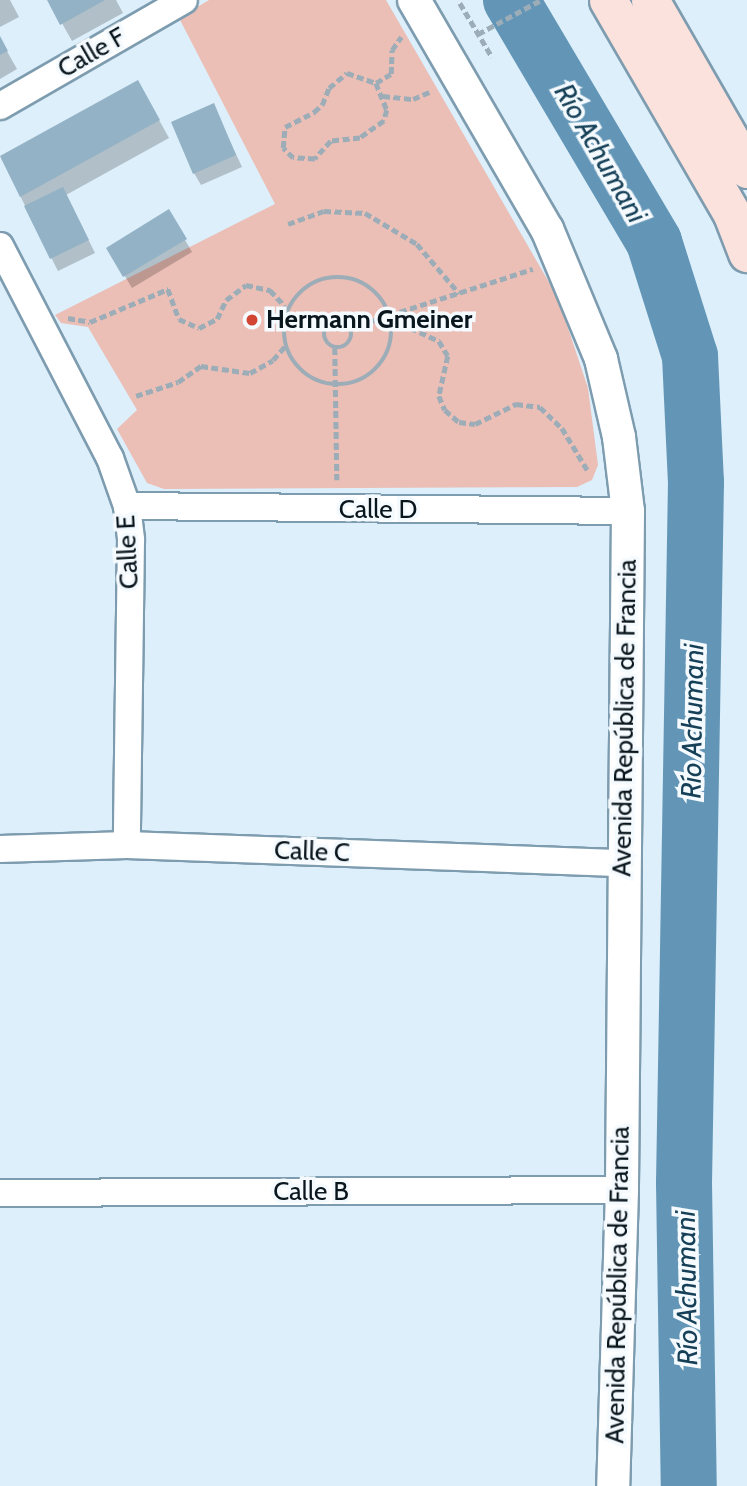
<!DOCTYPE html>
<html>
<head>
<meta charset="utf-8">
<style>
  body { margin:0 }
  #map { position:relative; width:747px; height:1486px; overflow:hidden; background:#dceffb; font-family:Cabin,sans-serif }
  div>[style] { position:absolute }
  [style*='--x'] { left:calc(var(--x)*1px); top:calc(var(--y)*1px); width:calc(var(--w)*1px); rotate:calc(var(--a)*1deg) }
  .green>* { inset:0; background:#ebbeb6 }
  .shadow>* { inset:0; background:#0003 }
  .river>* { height:56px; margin:-28px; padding:0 28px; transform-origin:28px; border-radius:28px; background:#6396b6 }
  .building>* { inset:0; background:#93b2c5 }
  .path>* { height:4.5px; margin-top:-2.25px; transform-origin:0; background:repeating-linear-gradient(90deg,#9cadb8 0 7px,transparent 0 10.5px) }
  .path>.ring { margin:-2.25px; padding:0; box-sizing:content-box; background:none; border:4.5px solid #9cadb8; border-radius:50% }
  .roads { filter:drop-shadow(2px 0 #7e9caf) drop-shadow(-2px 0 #7e9caf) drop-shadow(0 2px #7e9caf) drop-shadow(0 -2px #7e9caf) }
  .minor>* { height:26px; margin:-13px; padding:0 13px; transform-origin:13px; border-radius:13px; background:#fff }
  .tertiary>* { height:32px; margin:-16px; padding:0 16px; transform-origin:16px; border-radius:16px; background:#fff }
  .secondary>* { height:37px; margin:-18.5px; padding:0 18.5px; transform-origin:18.5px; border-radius:18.5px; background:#fce2dd }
  .dots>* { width:19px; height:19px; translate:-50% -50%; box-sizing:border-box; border:4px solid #f4fafe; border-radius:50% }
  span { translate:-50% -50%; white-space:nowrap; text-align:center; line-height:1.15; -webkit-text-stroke:7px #f4fafe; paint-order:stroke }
  .street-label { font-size:26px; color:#0a161d }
  .poi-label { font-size:26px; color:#0a161d; font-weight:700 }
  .left { translate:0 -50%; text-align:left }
  .water-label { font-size:28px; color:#164057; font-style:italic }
</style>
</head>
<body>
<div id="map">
  <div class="green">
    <div style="clip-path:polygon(209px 0,386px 0,558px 298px,588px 388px,598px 465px,592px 480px,577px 487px,164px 489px,147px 483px,117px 429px,137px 410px,88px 327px,61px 323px,55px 315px,275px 204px,179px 18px)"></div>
  </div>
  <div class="shadow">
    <div style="clip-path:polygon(0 0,10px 0,19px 17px,0 27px)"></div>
    <div style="clip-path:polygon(49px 0,116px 0,123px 13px,72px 41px)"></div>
    <div style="clip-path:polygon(0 39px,17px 69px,0 79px)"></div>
    <div style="clip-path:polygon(138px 82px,169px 138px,66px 195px,95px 253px,58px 271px,1px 158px)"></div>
    <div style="clip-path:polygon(213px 105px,242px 167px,201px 185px,194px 173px)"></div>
    <div style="clip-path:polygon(169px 212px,192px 252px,132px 288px,108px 248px)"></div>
  </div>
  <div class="river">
    <div style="--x:511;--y:0;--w:281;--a:59.4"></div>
    <div style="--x:654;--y:242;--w:120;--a:72.5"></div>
    <div style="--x:690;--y:356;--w:126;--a:87.3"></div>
    <div style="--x:696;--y:482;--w:701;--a:90.98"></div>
    <div style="--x:684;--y:1183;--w:303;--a:89.1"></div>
  </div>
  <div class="building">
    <div style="clip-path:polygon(47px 0,105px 0,60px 25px)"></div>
    <div style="clip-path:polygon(0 36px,8px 51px,0 55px)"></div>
    <div style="clip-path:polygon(138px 80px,160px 120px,20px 197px,0 156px)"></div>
    <div style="clip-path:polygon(214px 103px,236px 155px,193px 174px,171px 122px)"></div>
    <div style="clip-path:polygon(63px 187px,89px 240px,50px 259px,24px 206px)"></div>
    <div style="clip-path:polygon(169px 209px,187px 239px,123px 277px,106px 248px)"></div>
  </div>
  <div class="path">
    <div style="--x:460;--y:3;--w:63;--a:59.3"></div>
    <div style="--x:478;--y:34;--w:72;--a:-28.4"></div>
    <div style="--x:347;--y:73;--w:31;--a:19"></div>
    <div style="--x:376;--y:83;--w:29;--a:68"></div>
    <div style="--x:387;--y:110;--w:11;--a:105"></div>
    <div style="--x:384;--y:121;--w:29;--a:145"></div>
    <div style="--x:360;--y:138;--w:29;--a:174"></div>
    <div style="--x:331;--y:141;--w:24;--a:132"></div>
    <div style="--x:315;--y:159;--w:22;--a:-177"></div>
    <div style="--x:293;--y:158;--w:14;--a:-135"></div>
    <div style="--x:283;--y:148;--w:21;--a:-85"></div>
    <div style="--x:285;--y:127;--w:33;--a:-27"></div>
    <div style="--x:314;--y:112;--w:11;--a:-41"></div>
    <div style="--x:322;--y:105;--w:18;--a:-68"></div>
    <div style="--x:329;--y:88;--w:23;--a:-40"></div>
    <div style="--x:376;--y:83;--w:17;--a:-31"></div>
    <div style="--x:391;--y:74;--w:24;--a:-88"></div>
    <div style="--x:392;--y:50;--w:16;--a:-55"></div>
    <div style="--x:383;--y:96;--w:30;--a:6"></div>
    <div style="--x:413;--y:99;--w:21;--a:-23"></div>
    <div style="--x:288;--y:224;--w:38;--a:-20"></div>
    <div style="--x:324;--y:211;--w:41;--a:2.8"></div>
    <div style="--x:365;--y:213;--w:61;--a:30.8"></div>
    <div style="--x:417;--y:244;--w:65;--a:49.4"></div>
    <div class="ring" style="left:284px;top:277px;width:103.5px;height:103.5px"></div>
    <div style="--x:68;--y:318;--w:22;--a:10"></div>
    <div style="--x:90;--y:322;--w:85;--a:-22.9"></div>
    <div style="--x:168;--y:289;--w:32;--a:70"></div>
    <div style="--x:179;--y:319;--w:22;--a:24"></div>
    <div style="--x:199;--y:328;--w:20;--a:-27"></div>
    <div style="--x:217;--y:319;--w:21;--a:-65"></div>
    <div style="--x:226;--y:300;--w:25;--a:-37"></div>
    <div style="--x:246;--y:285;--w:25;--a:12"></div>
    <div style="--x:270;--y:290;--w:22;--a:47"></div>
    <div style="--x:285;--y:306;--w:9;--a:90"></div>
    <div style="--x:391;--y:319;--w:53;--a:24.6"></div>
    <div style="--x:439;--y:341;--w:17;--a:59"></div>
    <div style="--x:448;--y:356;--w:41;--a:102.7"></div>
    <div style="--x:439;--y:396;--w:15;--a:67"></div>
    <div style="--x:445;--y:410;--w:18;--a:41"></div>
    <div style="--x:459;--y:422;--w:16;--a:7"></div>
    <div style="--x:475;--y:424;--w:46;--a:-26"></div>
    <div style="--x:516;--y:404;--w:24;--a:7"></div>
    <div style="--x:540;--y:407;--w:30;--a:44"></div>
    <div style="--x:562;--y:428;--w:50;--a:58.8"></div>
    <div class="ring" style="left:324px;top:320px;width:23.5px;height:23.5px"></div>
    <div style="--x:350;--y:328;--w:192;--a:-17.9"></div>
    <div style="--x:335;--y:348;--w:132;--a:89.1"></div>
    <div style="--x:136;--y:396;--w:44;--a:-18.4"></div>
    <div style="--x:178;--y:382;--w:28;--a:-35"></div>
    <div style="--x:201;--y:366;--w:49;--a:8.1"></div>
    <div style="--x:250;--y:373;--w:26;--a:-29"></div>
    <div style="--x:273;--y:360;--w:20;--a:-49"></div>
  </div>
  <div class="roads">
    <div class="minor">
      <div style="--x:0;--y:106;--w:212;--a:-29.9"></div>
      <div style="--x:0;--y:246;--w:239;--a:62.6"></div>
      <div style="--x:110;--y:458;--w:51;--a:70.5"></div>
      <div style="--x:127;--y:506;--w:34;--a:83"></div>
      <div style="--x:131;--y:540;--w:305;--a:90.8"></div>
      <div style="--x:127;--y:506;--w:501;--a:0.57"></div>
      <div style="--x:0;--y:849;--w:127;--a:-1.8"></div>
      <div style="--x:127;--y:845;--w:496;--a:2.1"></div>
      <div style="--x:0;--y:1193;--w:622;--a:-0.28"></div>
    </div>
    <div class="tertiary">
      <div style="--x:414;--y:0;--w:265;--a:59.9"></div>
      <div style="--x:547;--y:229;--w:141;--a:67.4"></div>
      <div style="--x:601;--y:359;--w:80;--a:77"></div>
      <div style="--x:619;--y:437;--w:75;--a:83.1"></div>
      <div style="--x:628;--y:511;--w:679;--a:90.51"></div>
      <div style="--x:622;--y:1190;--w:296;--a:91.7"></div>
    </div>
    <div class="secondary">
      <div style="--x:608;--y:0;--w:247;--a:59.9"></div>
      <div style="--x:732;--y:214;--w:42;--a:69"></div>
      <div style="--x:650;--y:0;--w:195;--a:60.1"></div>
    </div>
  </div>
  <div class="dots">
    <div style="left:252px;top:320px;background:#d24532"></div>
  </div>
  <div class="street-label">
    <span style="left:92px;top:53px;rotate:-30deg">Calle F</span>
    <span style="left:378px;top:510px">Calle D</span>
    <span style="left:128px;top:552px;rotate:-93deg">Calle E</span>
    <span style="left:625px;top:718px;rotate:-89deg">Avenida República de Francia</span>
    <span style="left:312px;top:852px;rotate:2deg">Calle C</span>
    <span style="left:311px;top:1192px">Calle B</span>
    <span style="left:618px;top:1285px;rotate:-89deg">Avenida República de Francia</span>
  </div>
  <div class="poi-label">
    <span class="left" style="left:266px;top:320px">Hermann Gmeiner</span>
  </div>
  <div class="water-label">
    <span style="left:601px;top:153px;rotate:60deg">Río Achumani</span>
    <span style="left:692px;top:721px;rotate:-89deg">Río Achumani</span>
    <span style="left:686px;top:1288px;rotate:-91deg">Río Achumani</span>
  </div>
</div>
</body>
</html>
